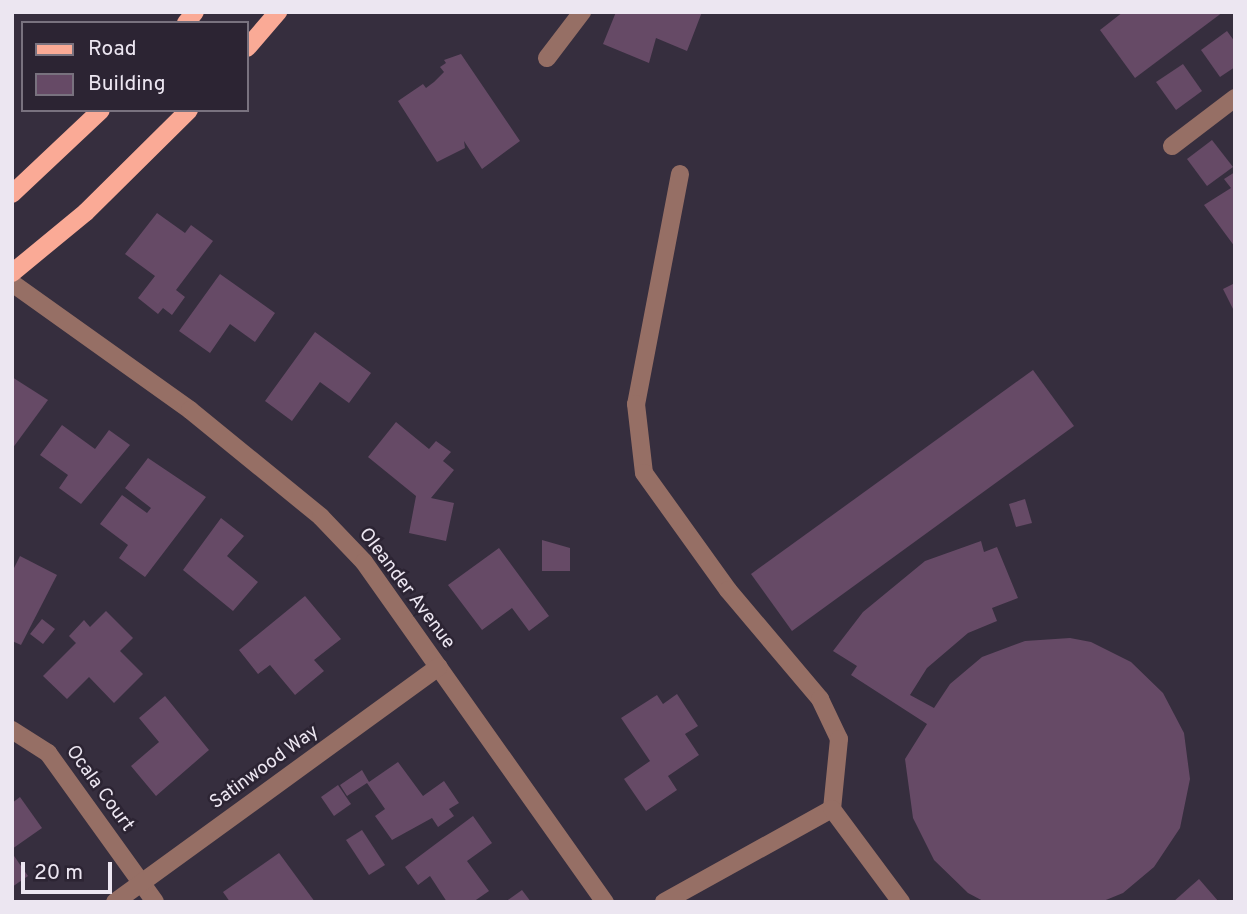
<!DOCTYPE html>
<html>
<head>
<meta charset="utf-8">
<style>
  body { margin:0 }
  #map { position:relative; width:1247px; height:914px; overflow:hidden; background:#362e3e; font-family:Overpass,sans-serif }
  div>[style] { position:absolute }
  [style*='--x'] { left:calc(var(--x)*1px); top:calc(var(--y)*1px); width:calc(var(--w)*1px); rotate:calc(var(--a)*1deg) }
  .building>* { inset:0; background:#664a66 }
  .minor>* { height:18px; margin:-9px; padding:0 9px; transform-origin:9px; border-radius:9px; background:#966f65 }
  .major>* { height:18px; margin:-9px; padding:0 9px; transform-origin:9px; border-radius:9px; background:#faaa96 }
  span { translate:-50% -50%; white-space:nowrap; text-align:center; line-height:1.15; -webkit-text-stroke:5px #2c2433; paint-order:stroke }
  .street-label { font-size:19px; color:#ece6f1 }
  .frame { position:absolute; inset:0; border:14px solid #ece6f1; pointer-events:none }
  .legend { position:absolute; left:21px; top:21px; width:228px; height:91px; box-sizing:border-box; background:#2c2433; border:2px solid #79727f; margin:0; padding:9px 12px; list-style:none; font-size:21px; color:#ece6f1 }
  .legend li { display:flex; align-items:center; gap:14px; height:35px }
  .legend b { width:35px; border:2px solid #79727f }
  .scale { position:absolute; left:21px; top:862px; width:91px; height:32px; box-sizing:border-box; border:4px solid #ece6f1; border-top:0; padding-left:9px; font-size:21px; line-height:24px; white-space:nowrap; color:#ece6f1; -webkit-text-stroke:5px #2c2433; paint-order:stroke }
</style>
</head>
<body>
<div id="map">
  <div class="building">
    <div style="clip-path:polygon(616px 12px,702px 12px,687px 51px,656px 38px,649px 63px,603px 44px)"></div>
    <div style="clip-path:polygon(1123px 12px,1223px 12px,1135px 78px,1100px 30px)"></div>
    <div style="clip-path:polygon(1227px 31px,1235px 42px,1235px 67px,1220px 77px,1201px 50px)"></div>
    <div style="clip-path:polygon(461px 54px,520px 141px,482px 169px,464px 141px,465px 148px,437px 162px,398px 101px,423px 84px,426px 88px,434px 82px,444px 72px,440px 67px,446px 63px,444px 60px)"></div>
    <div style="clip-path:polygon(1183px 64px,1202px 91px,1176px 110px,1156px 82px)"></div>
    <div style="clip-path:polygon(1212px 140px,1233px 167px,1207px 186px,1187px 159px)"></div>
    <div style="clip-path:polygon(1235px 172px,1235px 247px,1204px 205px,1231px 188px,1224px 179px)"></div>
    <div style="clip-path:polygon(157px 213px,185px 233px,191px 225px,213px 241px,176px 290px,185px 297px,172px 315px,163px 308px,158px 314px,138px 298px,155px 276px,125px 254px)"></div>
    <div style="clip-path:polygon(220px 274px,275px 313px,255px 342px,230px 324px,210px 353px,179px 331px)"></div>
    <div style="clip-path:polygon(1235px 283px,1235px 313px,1223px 289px)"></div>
    <div style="clip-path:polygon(315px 332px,371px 373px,349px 403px,320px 382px,292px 421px,265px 401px)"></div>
    <div style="clip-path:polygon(1033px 370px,1074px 426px,792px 631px,751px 574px)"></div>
    <div style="clip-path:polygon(12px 377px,48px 400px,12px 449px)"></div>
    <div style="clip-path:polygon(396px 422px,429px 449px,436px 441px,451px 452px,443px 461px,454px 470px,431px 498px,454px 503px,446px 541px,409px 533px,416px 496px,368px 457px)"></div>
    <div style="clip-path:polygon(62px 425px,95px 449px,109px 430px,130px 445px,81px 504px,59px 488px,68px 475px,40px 455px)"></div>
    <div style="clip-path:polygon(148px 458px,206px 497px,145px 577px,119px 558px,128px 545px,100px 524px,122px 495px,147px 513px,151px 508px,125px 488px)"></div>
    <div style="clip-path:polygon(1025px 499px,1032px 523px,1016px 527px,1009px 504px)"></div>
    <div style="clip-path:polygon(221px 518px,244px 536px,227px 556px,258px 582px,233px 611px,183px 570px)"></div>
    <div style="clip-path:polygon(542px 540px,570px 548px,570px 571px,542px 571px)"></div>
    <div style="clip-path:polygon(981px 541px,984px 552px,997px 547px,1018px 598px,992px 608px,997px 621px,968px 633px,927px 668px,910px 695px,934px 708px,950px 684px,982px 657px,1025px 641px,1070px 638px,1091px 642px,1131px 662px,1163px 693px,1184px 733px,1190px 779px,1180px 828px,1154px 867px,1123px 893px,1101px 902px,985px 902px,968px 893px,934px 860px,913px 818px,905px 759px,927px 724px,851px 675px,857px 666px,833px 651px,863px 612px,925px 561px)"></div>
    <div style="clip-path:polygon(499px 548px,549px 616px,529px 631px,512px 608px,482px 630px,448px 585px)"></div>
    <div style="clip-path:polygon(20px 556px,57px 575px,21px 645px,12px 641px,12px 572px)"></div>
    <div style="clip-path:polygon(305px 596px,341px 639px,314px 660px,324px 671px,295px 695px,270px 665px,258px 674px,239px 650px)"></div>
    <div style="clip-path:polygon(106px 611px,133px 638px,120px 651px,143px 674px,114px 703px,89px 677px,67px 699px,43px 676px,76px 643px,69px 636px,84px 620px,90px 627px)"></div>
    <div style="clip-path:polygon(42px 619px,55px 629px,43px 644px,30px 634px)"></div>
    <div style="clip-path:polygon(677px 694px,698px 726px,685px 734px,699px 755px,668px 776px,677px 790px,646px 811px,624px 779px,650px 761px,621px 718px,657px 695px,663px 704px)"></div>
    <div style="clip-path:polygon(165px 696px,209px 750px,156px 796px,131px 766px,159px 742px,139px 718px)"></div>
    <div style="clip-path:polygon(398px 762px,423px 796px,444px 781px,459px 803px,449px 809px,454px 816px,438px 827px,432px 818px,392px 840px,375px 816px,385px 809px,367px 783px,347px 796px,340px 785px,362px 770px,369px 782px)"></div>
    <div style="clip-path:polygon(338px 785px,351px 804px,334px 816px,321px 797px)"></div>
    <div style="clip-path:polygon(20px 797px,42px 828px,12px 849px,12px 803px)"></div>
    <div style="clip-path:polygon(473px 816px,492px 843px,467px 861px,489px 891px,473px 902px,447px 902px,430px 876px,418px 885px,405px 867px)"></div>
    <div style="clip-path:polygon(362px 830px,385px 865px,369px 875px,346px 840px)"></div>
    <div style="clip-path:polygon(12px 853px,28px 876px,12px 887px)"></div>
    <div style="clip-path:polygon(279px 853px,315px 902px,230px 902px,223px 892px)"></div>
    <div style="clip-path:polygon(1199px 879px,1219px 902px,1173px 902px)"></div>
    <div style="clip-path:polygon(522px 890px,531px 902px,505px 902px)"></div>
  </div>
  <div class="minor">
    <div style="--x:547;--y:58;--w:58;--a:-52.7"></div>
    <div style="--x:1172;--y:146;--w:79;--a:-37.3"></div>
    <div style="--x:680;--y:174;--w:234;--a:100.8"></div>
    <div style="--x:636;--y:404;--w:69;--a:83.4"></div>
    <div style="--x:644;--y:473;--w:144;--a:54.3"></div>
    <div style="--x:728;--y:590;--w:143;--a:49.8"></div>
    <div style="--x:820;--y:699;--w:44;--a:64.6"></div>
    <div style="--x:839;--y:739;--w:70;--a:95.7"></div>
    <div style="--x:12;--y:283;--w:219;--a:35.5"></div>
    <div style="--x:190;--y:410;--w:169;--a:39.2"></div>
    <div style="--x:321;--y:517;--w:62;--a:46.3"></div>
    <div style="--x:364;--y:562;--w:417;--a:54.7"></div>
    <div style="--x:12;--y:730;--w:43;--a:32.6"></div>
    <div style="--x:48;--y:753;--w:183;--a:54.3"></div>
    <div style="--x:115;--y:902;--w:400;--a:-36"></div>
    <div style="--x:664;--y:902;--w:192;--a:-29"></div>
    <div style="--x:832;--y:809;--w:116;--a:53.4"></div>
  </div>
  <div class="major">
    <div style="--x:186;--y:23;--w:14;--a:-51"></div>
    <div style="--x:247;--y:48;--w:48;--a:-49.3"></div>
    <div style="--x:12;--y:194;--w:122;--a:-43.3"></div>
    <div style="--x:12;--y:273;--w:96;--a:-39.5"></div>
    <div style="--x:86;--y:212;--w:145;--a:-44.7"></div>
  </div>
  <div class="street-label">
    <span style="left:406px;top:589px;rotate:53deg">Oleander Avenue</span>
    <span style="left:265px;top:768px;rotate:-36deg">Satinwood Way</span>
    <span style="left:99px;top:789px;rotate:54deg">Ocala Court</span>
  </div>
  <div class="frame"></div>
  <ul class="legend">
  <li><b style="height:9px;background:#faaa96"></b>Road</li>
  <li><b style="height:19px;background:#664a66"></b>Building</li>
  </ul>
  <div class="scale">20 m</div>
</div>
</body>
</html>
